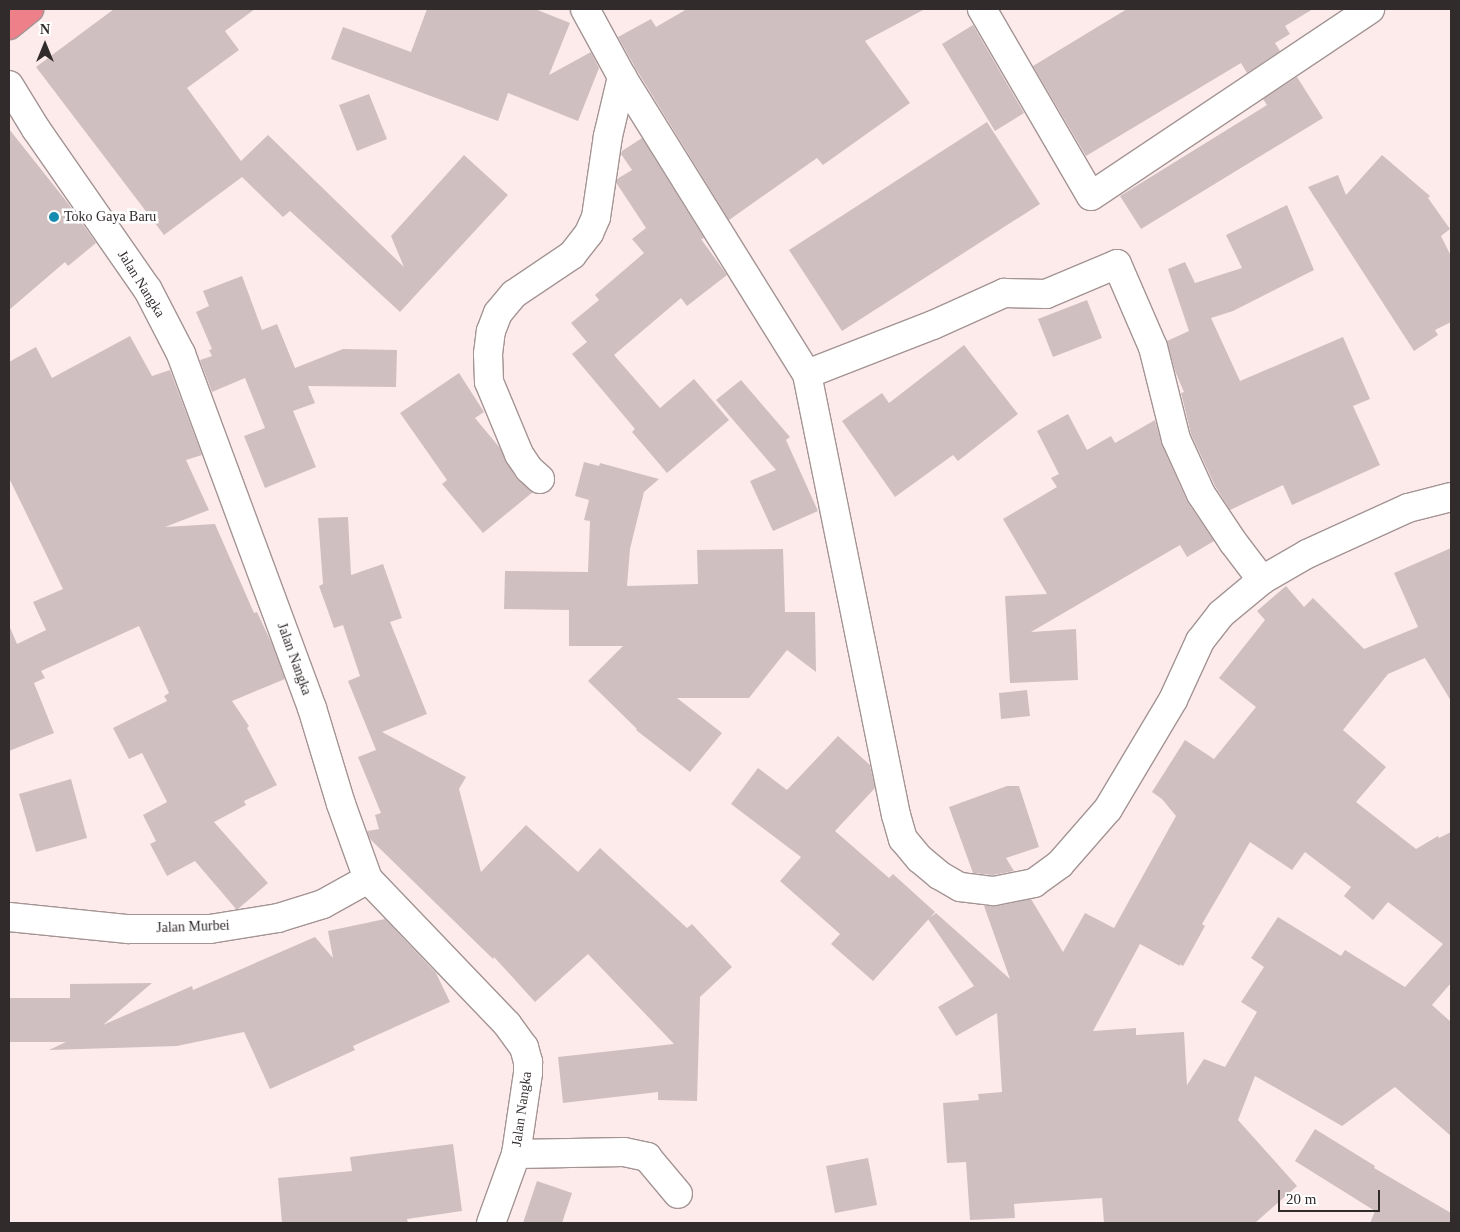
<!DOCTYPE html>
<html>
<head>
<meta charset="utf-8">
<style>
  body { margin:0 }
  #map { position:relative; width:1460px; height:1232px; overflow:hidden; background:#fdebec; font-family:"Times New Roman",serif }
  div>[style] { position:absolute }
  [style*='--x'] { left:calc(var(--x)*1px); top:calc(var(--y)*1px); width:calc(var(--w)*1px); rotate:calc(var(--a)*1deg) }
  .building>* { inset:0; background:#d0bfc0 }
  .roads { filter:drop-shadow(1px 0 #a49494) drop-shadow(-1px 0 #a49494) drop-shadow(0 1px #a49494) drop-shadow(0 -1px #a49494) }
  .street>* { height:28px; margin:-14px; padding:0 14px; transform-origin:14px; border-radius:14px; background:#fff }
  .secondary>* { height:28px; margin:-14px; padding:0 14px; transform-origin:14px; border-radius:14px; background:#fff }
  .highway>* { height:28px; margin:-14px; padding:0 14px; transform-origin:14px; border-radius:14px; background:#ee8089 }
  .dots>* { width:14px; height:14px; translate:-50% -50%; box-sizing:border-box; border:2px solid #fff; border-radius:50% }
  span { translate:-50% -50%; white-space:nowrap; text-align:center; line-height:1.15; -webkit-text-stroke:5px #fff; paint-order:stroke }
  .poi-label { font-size:14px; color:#322b2b }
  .left { translate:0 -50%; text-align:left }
  .street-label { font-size:14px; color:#322b2b }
  .frame { position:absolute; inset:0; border:10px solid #322b2b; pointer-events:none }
  .north { position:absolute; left:20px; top:20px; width:50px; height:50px; -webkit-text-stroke:4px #fff; paint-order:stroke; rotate:0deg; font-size:14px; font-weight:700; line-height:20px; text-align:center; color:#322b2b }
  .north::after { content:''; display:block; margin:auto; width:18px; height:22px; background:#322b2b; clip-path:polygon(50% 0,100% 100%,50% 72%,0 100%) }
  .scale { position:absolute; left:1278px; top:1190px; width:102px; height:22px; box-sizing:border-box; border:2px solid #322b2b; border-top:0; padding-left:6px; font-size:15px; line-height:18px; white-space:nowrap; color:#322b2b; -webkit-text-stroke:4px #fff; paint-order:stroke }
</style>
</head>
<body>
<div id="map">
  <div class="building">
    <div style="clip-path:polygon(114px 9px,255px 9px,225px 31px,239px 50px,187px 88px,241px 161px,268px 135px,404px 267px,391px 236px,464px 155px,508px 195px,400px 312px,290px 211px,283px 217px,242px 177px,164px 235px,36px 67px)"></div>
    <div style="clip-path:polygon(427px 9px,535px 9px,570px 23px,549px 75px,591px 52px,599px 68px,578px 121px,508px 93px,498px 121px,331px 59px,343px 27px,411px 52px)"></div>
    <div style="clip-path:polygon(687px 9px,925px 9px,865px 41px,910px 103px,823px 165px,817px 158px,729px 220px,636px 69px,618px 37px,651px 19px,656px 27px)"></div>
    <div style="clip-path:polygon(1127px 9px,1313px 9px,1285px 26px,1290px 34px,1275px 43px,1280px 51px,1247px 73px,1241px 63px,1086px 156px,1033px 66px)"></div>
    <div style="clip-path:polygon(973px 25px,1024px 113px,995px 131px,942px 44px)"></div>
    <div style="clip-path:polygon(1297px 77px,1323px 118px,1141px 229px,1120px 196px,1267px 105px,1263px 99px)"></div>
    <div style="clip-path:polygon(369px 94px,387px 139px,357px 151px,339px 105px)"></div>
    <div style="clip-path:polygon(987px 122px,1040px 204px,842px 331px,789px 250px)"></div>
    <div style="clip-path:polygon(9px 129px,67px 202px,96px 243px,68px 266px,65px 262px,9px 310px)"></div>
    <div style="clip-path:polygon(642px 138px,704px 238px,701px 239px,727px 275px,687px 306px,681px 298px,614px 355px,660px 408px,694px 379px,729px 420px,667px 473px,632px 432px,635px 429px,572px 354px,587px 342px,571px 323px,599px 300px,595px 295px,644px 253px,632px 239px,646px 228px,617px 184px,617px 179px,632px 170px,621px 154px,622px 151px)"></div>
    <div style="clip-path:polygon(1382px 155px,1430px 196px,1428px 198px,1450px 229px,1441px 236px,1451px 256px,1451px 322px,1435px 330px,1438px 335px,1414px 351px,1308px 187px,1338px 175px,1346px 195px)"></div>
    <div style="clip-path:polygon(1287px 205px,1314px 270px,1233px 311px,1211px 318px,1240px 381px,1343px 337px,1370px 399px,1353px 406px,1380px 465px,1292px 505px,1283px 485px,1230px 510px,1215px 486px,1191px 434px,1181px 393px,1184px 392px,1175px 371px,1167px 341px,1189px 331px,1168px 269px,1185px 262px,1195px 283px,1242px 268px,1226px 235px)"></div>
    <div style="clip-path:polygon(242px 276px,262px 330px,277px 324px,295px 368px,343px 349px,397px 350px,396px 387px,308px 386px,315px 403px,293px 411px,316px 467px,265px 488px,244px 436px,265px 428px,245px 378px,212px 392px,200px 360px,212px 356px,209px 350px,212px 349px,196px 312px,209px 306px,203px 291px)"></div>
    <div style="clip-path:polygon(1087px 300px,1102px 338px,1053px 357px,1038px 319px)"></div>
    <div style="clip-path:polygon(130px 336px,152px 376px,170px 370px,202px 455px,186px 460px,209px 510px,165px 527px,215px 524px,254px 613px,257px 612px,272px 644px,285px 679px,232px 701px,249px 726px,247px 728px,277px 785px,244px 801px,246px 805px,214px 822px,268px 883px,238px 909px,236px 909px,195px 861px,167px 876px,150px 844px,156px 841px,143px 815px,167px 802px,142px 753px,129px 759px,113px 728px,167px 701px,164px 696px,169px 693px,139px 626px,41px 671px,45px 678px,34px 683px,54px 733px,9px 751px,9px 625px,17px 644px,46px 630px,33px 602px,63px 589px,9px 478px,9px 362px,36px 347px,52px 378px)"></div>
    <div style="clip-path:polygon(964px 345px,1018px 414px,958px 461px,953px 455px,895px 497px,842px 421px,882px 393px,889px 403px)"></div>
    <div style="clip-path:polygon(459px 373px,484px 412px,475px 418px,500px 448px,516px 478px,533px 492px,483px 533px,442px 484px,447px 480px,400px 413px)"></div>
    <div style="clip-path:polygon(741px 380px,790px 437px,786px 440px,818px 511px,773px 531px,750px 481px,776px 470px,716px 400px)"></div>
    <div style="clip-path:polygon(1068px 414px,1087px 450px,1111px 436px,1115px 443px,1155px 420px,1162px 445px,1187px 501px,1214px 541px,1187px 557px,1180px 545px,1031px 632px,1076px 629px,1078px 680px,1010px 683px,1005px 596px,1047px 594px,1003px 519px,1057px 487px,1051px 478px,1059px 474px,1037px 431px)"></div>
    <div style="clip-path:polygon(584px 462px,599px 466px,600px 463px,659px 479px,644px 492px,630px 549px,627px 586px,698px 584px,697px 550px,783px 549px,785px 612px,815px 612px,816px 672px,787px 650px,749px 698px,677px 698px,722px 733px,690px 772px,636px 730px,637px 729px,588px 681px,623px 646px,569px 646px,569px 610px,504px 609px,505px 571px,588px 572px,590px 521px,584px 520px,589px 500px,575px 496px)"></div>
    <div style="clip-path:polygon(348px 517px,351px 575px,383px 564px,402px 618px,390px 622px,427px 714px,382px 732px,466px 777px,459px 789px,481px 872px,526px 825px,578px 872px,600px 848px,687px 928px,692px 924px,732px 967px,700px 997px,697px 1101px,658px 1100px,658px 1092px,563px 1103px,558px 1057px,674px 1044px,588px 954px,535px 1002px,494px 957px,493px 959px,370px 839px,367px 831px,379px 829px,375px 815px,381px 813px,358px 757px,376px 750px,348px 681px,360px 676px,343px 625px,334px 628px,319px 586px,323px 584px,318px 518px)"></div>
    <div style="clip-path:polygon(evenodd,1451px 548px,1451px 701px,1425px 658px,1388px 674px,1343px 730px,1386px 767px,1356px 802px,1416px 849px,1438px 836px,1439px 838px,1451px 832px,1451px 983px,1432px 1005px,1451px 1022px,1451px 1136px,1395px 1087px,1342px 1126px,1255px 1076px,1238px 1120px,1297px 1186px,1255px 1223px,1104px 1223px,1102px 1198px,1014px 1204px,1015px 1218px,970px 1220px,966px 1162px,947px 1163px,943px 1103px,979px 1100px,978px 1094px,1002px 1092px,997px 1013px,956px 1036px,938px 1007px,974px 986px,928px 919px,936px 913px,1010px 979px,984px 906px,997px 906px,1031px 899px,1063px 952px,1085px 913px,1114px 928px,1176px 816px,1162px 799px,1152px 792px,1185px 740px,1214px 759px,1256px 707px,1219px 678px,1265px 620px,1257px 611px,1286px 586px,1304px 607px,1313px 598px,1364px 649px,1418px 627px,1394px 573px,1451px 548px,1250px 842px,1292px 870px,1305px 852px,1351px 887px,1344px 896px,1373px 920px,1388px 902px,1443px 944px,1405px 987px,1345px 950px,1341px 956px,1278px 917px,1251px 958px,1264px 967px,1241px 1002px,1257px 1012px,1225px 1067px,1204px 1059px,1187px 1085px,1184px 1032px,1136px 1035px,1136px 1028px,1093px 1031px,1140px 944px,1180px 966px,1180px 964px,1183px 966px,1205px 926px,1202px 924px,1250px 842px)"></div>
    <div style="clip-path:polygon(1027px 690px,1030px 716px,1001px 719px,999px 693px)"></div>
    <div style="clip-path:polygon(838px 736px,870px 765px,875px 788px,835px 831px,889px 878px,893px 874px,935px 912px,873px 981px,831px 944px,840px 934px,780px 881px,801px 857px,731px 804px,758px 768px,787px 790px)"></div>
    <div style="clip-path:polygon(71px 779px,87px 838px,36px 852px,19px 794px)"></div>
    <div style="clip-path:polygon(1007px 786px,1019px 786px,1039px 847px,1006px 858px,1014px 871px,993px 875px,973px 873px,949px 807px)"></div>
    <div style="clip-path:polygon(385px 919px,436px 973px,450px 1002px,353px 1046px,355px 1050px,270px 1089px,244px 1032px,177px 1046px,49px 1050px,66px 1042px,9px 1042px,9px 998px,70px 998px,70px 984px,152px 983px,103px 1025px,192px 986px,193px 990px,315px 937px,333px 958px,328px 931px)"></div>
    <div style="clip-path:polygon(1315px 1129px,1375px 1166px,1374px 1168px,1451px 1213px,1451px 1223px,1370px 1223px,1375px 1211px,1295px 1161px)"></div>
    <div style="clip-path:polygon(453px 1144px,462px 1211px,407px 1219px,408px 1223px,282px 1223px,278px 1178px,352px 1171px,350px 1157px)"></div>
    <div style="clip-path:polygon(868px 1158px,877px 1205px,835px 1213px,826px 1166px)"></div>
    <div style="clip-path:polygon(537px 1181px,572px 1193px,562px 1223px,523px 1223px)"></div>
  </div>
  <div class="roads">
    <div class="street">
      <div style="--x:585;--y:9;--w:77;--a:61.4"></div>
      <div style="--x:622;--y:77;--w:350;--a:58.1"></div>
      <div style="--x:807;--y:374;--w:450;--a:78.6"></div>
      <div style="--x:896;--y:815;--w:25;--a:74"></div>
      <div style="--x:903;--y:839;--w:26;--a:50"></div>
      <div style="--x:920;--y:859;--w:25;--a:40"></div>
      <div style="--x:939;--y:875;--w:24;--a:30"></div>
      <div style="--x:960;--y:887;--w:34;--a:7"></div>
      <div style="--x:994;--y:891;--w:41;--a:-11.3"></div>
      <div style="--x:1034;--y:883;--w:32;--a:-36"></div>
      <div style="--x:1060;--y:864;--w:73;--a:-48.9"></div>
      <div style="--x:1108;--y:809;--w:127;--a:-59.2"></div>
      <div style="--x:1173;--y:700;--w:65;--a:-65.4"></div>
      <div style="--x:1200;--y:641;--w:34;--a:-52"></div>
      <div style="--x:1221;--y:614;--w:53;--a:-39.7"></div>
      <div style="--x:1262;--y:580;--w:52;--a:-30"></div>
      <div style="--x:1307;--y:554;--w:111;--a:-24.5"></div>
      <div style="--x:1408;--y:508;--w:44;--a:-14.3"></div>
      <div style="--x:982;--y:9;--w:216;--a:59.8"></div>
      <div style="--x:1091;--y:196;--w:336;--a:-33.8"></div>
      <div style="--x:807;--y:374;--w:135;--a:-21.3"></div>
      <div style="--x:933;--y:325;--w:78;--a:-24.3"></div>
      <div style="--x:1004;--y:293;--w:42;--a:1.4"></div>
      <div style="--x:1046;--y:294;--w:77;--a:-22.9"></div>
      <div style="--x:1117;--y:264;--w:90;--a:66.6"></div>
      <div style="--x:1153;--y:347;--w:95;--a:76"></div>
      <div style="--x:1176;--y:439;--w:60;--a:65.6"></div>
      <div style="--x:1201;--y:494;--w:58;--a:56.3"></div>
      <div style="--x:1233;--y:542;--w:48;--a:52.7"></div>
      <div style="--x:540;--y:479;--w:15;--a:-138"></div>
      <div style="--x:529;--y:469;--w:18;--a:-124"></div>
      <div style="--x:519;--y:454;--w:78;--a:-112.6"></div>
      <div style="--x:489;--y:382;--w:28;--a:-92"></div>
      <div style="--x:488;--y:354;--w:23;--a:-83"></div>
      <div style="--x:491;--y:331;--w:19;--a:-69"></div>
      <div style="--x:498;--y:313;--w:25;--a:-50"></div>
      <div style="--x:514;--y:294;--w:70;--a:-33.9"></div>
      <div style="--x:572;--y:255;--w:28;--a:-52"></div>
      <div style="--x:589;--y:233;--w:17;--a:-66"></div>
      <div style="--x:596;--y:217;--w:82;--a:-81.6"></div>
      <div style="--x:608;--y:136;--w:61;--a:-76.7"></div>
      <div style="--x:9;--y:917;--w:120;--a:5.8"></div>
      <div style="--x:128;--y:929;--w:82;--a:0"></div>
      <div style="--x:210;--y:929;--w:69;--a:-9.2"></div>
      <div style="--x:278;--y:918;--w:47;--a:-17.3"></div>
      <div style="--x:323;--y:904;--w:51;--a:-29.1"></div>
      <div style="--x:516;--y:1154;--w:108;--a:-1.1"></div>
      <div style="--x:624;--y:1152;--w:24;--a:12"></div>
      <div style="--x:647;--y:1157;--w:48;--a:50"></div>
    </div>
    <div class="secondary">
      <div style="--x:9;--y:85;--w:52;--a:58.5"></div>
      <div style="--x:36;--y:129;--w:196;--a:55.2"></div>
      <div style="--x:148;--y:290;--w:72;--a:62.7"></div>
      <div style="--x:181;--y:354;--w:377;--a:69.7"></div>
      <div style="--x:312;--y:708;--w:100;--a:73.2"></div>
      <div style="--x:341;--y:804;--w:80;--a:70.2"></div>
      <div style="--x:368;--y:879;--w:201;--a:46.2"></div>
      <div style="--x:507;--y:1024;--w:29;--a:54"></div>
      <div style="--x:524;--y:1047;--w:16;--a:75"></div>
      <div style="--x:528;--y:1062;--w:11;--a:90"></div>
      <div style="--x:528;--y:1073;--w:82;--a:98.4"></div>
      <div style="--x:516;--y:1154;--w:73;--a:109.9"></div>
    </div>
    <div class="highway">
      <div style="--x:9;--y:25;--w:26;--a:-39"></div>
    </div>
  </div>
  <div class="dots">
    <div style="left:54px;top:217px;background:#168db0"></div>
  </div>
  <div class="poi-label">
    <span class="left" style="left:64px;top:217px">Toko Gaya Baru</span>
  </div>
  <div class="street-label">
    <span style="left:141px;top:284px;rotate:58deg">Jalan Nangka</span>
    <span style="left:294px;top:659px;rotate:70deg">Jalan Nangka</span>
    <span style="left:193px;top:927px;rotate:-2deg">Jalan Murbei</span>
    <span style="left:522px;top:1109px;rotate:-82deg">Jalan Nangka</span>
  </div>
  <div class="frame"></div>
  <div class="north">N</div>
  <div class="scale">20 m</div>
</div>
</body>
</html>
